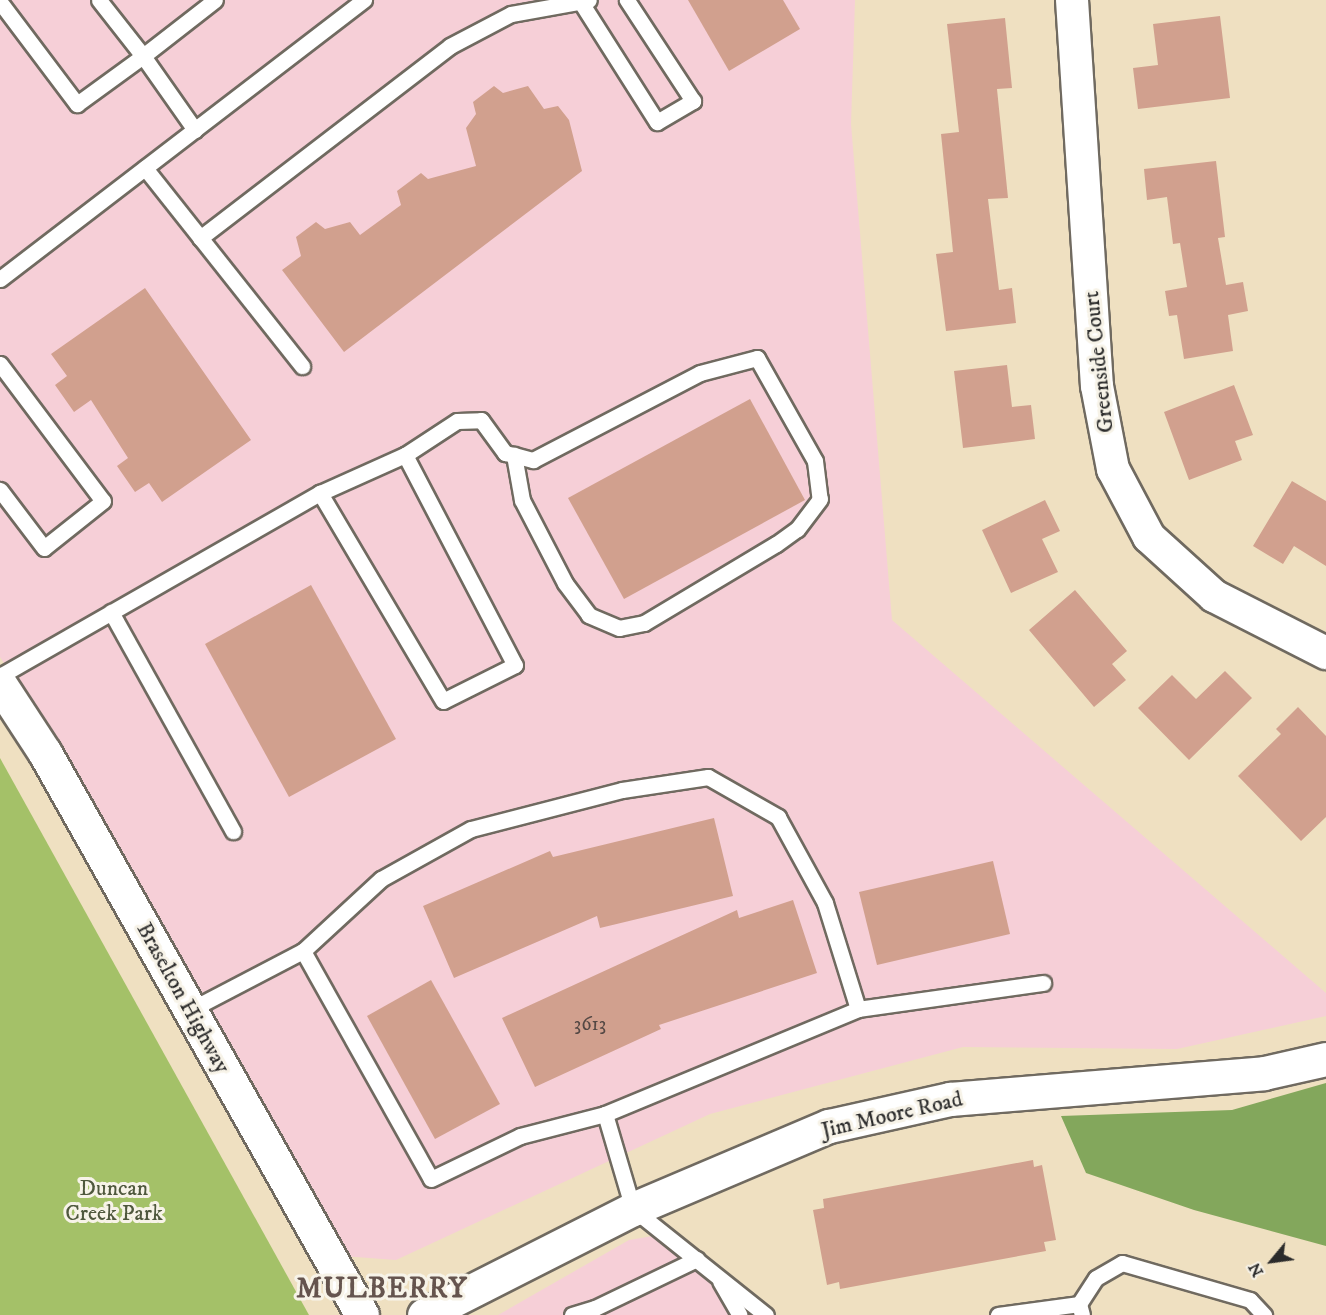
<!DOCTYPE html>
<html>
<head>
<meta charset="utf-8">
<style>
  body { margin:0 }
  #map { position:relative; width:1326px; height:1315px; overflow:hidden; background:#efe0c1; font-family:"IM FELL DW Pica",serif }
  div>[style] { position:absolute }
  [style*='--x'] { left:calc(var(--x)*1px); top:calc(var(--y)*1px); width:calc(var(--w)*1px); rotate:calc(var(--a)*1deg) }
  .built>* { inset:0; background:#f6cfd7 }
  .green>* { inset:0; background:#a4c168 }
  .forest>* { inset:0; background:#83a75c }
  .building>* { inset:0; background:#d1a08e }
  .roads { filter:drop-shadow(2px 0 #706a60) drop-shadow(-2px 0 #706a60) drop-shadow(0 2px #706a60) drop-shadow(0 -2px #706a60) }
  .service>* { height:15px; margin:-7.5px; padding:0 7.5px; transform-origin:7.5px; border-radius:7.5px; background:#fff }
  .minor>* { height:32px; margin:-16px; padding:0 16px; transform-origin:16px; border-radius:16px; background:#fff }
  .tertiary>* { height:33px; margin:-16.5px; padding:0 16.5px; transform-origin:16.5px; border-radius:16.5px; background:#fff }
  .secondary>* { height:33px; margin:-16.5px; padding:0 16.5px; transform-origin:16.5px; border-radius:16.5px; background:#fff }
  span { translate:-50% -50%; white-space:nowrap; text-align:center; line-height:1.15; -webkit-text-stroke:6px #f7f3e8; paint-order:stroke }
  .number-label { font-size:20px; color:#544844 }
  .number-label span { -webkit-text-stroke-width:0 }
  .street-label { font-size:22px; color:#2b2b2b }
  .park-label { font-size:22px; color:#4f583d }
  .district-label { font-size:28px; color:#65544e; font-weight:700; letter-spacing:1.5px }
  .north { position:absolute; left:1242px; top:1231px; width:60px; height:60px; -webkit-text-stroke:4px #f7f3e8; paint-order:stroke; rotate:241deg; font-size:16px; font-weight:700; line-height:24px; text-align:center; color:#2b2b2b }
  .north::after { content:''; display:block; margin:auto; width:21px; height:27px; background:#2b2b2b; clip-path:polygon(50% 0,100% 100%,50% 72%,0 100%) }
</style>
</head>
<body>
<div id="map">
  <div class="built">
    <div style="clip-path:polygon(0 0,855px 0,851px 124px,892px 620px,1326px 993px,1326px 1016px,1177px 1049px,963px 1047px,710px 1114px,396px 1260px,342px 1256px,72px 769px,0 657px)"></div>
    <div style="clip-path:polygon(671px 1233px,755px 1315px,498px 1315px,629px 1240px)"></div>
  </div>
  <div class="green">
    <div style="clip-path:polygon(0 758px,309px 1315px,0 1315px)"></div>
  </div>
  <div class="forest">
    <div style="clip-path:polygon(1326px 1083px,1326px 1246px,1194px 1210px,1086px 1173px,1061px 1116px,1232px 1110px)"></div>
  </div>
  <div class="building">
    <div style="clip-path:polygon(688px 0,783px 0,800px 29px,729px 71px)"></div>
    <div style="clip-path:polygon(1220px 16px,1230px 98px,1138px 109px,1133px 68px,1158px 65px,1153px 24px)"></div>
    <div style="clip-path:polygon(1005px 18px,1012px 88px,997px 89px,1008px 198px,988px 199px,999px 290px,1012px 288px,1016px 323px,946px 331px,936px 254px,953px 252px,941px 134px,959px 132px,947px 24px)"></div>
    <div style="clip-path:polygon(494px 86px,503px 93px,528px 86px,544px 109px,558px 106px,569px 120px,582px 171px,344px 352px,282px 270px,301px 256px,296px 237px,316px 222px,325px 229px,350px 222px,360px 235px,401px 205px,397px 191px,421px 173px,428px 179px,476px 166px,466px 128px,476px 114px,473px 102px)"></div>
    <div style="clip-path:polygon(1216px 161px,1225px 237px,1218px 238px,1226px 285px,1243px 282px,1248px 311px,1228px 315px,1233px 351px,1184px 359px,1177px 315px,1169px 316px,1165px 291px,1187px 287px,1180px 243px,1173px 244px,1167px 197px,1147px 200px,1144px 169px)"></div>
    <div style="clip-path:polygon(145px 288px,251px 440px,162px 502px,149px 483px,135px 492px,117px 466px,128px 458px,91px 400px,74px 412px,55px 385px,67px 376px,51px 354px)"></div>
    <div style="clip-path:polygon(1007px 365px,1012px 407px,1031px 405px,1035px 439px,963px 448px,954px 371px)"></div>
    <div style="clip-path:polygon(1234px 385px,1253px 435px,1235px 441px,1242px 460px,1189px 480px,1164px 412px)"></div>
    <div style="clip-path:polygon(750px 399px,805px 500px,624px 599px,568px 498px)"></div>
    <div style="clip-path:polygon(1292px 481px,1326px 501px,1326px 566px,1294px 546px,1283px 564px,1253px 546px)"></div>
    <div style="clip-path:polygon(1045px 500px,1060px 531px,1042px 539px,1058px 572px,1011px 593px,982px 530px)"></div>
    <div style="clip-path:polygon(311px 585px,396px 739px,289px 797px,205px 644px)"></div>
    <div style="clip-path:polygon(1075px 590px,1127px 651px,1112px 664px,1126px 680px,1094px 707px,1029px 630px)"></div>
    <div style="clip-path:polygon(1225px 671px,1252px 698px,1189px 760px,1138px 708px,1172px 675px,1196px 699px)"></div>
    <div style="clip-path:polygon(1298px 707px,1326px 736px,1326px 817px,1301px 841px,1238px 776px,1281px 734px,1276px 729px)"></div>
    <div style="clip-path:polygon(714px 818px,733px 896px,600px 928px,597px 916px,454px 978px,423px 906px,550px 851px,553px 857px)"></div>
    <div style="clip-path:polygon(993px 861px,1010px 934px,877px 965px,859px 892px)"></div>
    <div style="clip-path:polygon(793px 900px,817px 973px,659px 1025px,661px 1029px,535px 1087px,502px 1018px,737px 910px,739px 918px)"></div>
    <div style="clip-path:polygon(431px 980px,500px 1104px,435px 1139px,367px 1016px)"></div>
    <div style="clip-path:polygon(1033px 1160px,1034px 1167px,1042px 1165px,1056px 1240px,1044px 1242px,1046px 1251px,840px 1289px,839px 1282px,827px 1285px,813px 1210px,824px 1208px,823px 1199px)"></div>
  </div>
  <div class="roads">
    <div class="service">
      <div style="--x:0;--y:2;--w:128;--a:53"></div>
      <div style="--x:77;--y:104;--w:82;--a:-36"></div>
      <div style="--x:143;--y:56;--w:71;--a:-128.2"></div>
      <div style="--x:582;--y:4;--w:140;--a:57.6"></div>
      <div style="--x:657;--y:122;--w:42;--a:-30.3"></div>
      <div style="--x:693;--y:101;--w:121;--a:-123.2"></div>
      <div style="--x:195;--y:130;--w:90;--a:-125.1"></div>
      <div style="--x:143;--y:56;--w:91;--a:-37.9"></div>
      <div style="--x:145;--y:168;--w:253;--a:51.6"></div>
      <div style="--x:200;--y:238;--w:315;--a:-37.5"></div>
      <div style="--x:450;--y:46;--w:69;--a:-27.7"></div>
      <div style="--x:511;--y:14;--w:79;--a:-10.2"></div>
      <div style="--x:0;--y:279;--w:459;--a:-37.5"></div>
      <div style="--x:0;--y:364;--w:171;--a:53.1"></div>
      <div style="--x:103;--y:501;--w:75;--a:141.5"></div>
      <div style="--x:44;--y:548;--w:73;--a:-127.2"></div>
      <div style="--x:405;--y:455;--w:62;--a:-33.2"></div>
      <div style="--x:457;--y:421;--w:24;--a:-2"></div>
      <div style="--x:481;--y:420;--w:41;--a:54"></div>
      <div style="--x:505;--y:453;--w:9;--a:13"></div>
      <div style="--x:514;--y:455;--w:20;--a:15"></div>
      <div style="--x:533;--y:460;--w:188;--a:-27.5"></div>
      <div style="--x:700;--y:373;--w:59;--a:-14.7"></div>
      <div style="--x:757;--y:358;--w:118;--a:60.6"></div>
      <div style="--x:815;--y:461;--w:38;--a:83"></div>
      <div style="--x:820;--y:499;--w:38;--a:127"></div>
      <div style="--x:797;--y:529;--w:26;--a:144"></div>
      <div style="--x:776;--y:544;--w:154;--a:149.1"></div>
      <div style="--x:644;--y:623;--w:25;--a:169"></div>
      <div style="--x:619;--y:628;--w:33;--a:-157"></div>
      <div style="--x:589;--y:615;--w:40;--a:-127"></div>
      <div style="--x:565;--y:583;--w:93;--a:-117.4"></div>
      <div style="--x:522;--y:500;--w:46;--a:-100.1"></div>
      <div style="--x:111;--y:612;--w:251;--a:60.9"></div>
      <div style="--x:0;--y:676;--w:369;--a:-29.8"></div>
      <div style="--x:320;--y:493;--w:93;--a:-24.1"></div>
      <div style="--x:405;--y:455;--w:237;--a:62.4"></div>
      <div style="--x:515;--y:665;--w:80;--a:153.4"></div>
      <div style="--x:443;--y:701;--w:242;--a:-120.6"></div>
      <div style="--x:303;--y:951;--w:261;--a:60.7"></div>
      <div style="--x:431;--y:1179;--w:99;--a:-25.8"></div>
      <div style="--x:520;--y:1136;--w:88;--a:-14.5"></div>
      <div style="--x:605;--y:1114;--w:99;--a:73.6"></div>
      <div style="--x:633;--y:1209;--w:170;--a:38.6"></div>
      <div style="--x:190;--y:1010;--w:127;--a:-27.6"></div>
      <div style="--x:303;--y:951;--w:106;--a:-42.7"></div>
      <div style="--x:381;--y:879;--w:103;--a:-29.1"></div>
      <div style="--x:471;--y:829;--w:156;--a:-14.5"></div>
      <div style="--x:622;--y:790;--w:87;--a:-8.6"></div>
      <div style="--x:708;--y:777;--w:81;--a:29.7"></div>
      <div style="--x:778;--y:817;--w:98;--a:61.3"></div>
      <div style="--x:825;--y:903;--w:111;--a:72.7"></div>
      <div style="--x:605;--y:1114;--w:274;--a:-22.5"></div>
      <div style="--x:858;--y:1009;--w:187;--a:-8"></div>
      <div style="--x:720;--y:1281;--w:39;--a:60"></div>
      <div style="--x:572;--y:1315;--w:24;--a:-17"></div>
      <div style="--x:595;--y:1308;--w:113;--a:-25.7"></div>
      <div style="--x:998;--y:1315;--w:82;--a:-7.7"></div>
      <div style="--x:1082;--y:1315;--w:11;--a:-105"></div>
      <div style="--x:1079;--y:1304;--w:31;--a:-57"></div>
      <div style="--x:1096;--y:1278;--w:30;--a:-30"></div>
      <div style="--x:1122;--y:1263;--w:133;--a:16.1"></div>
      <div style="--x:1250;--y:1300;--w:21;--a:47"></div>
    </div>
    <div class="minor">
      <div style="--x:1072;--y:0;--w:387;--a:86.3"></div>
      <div style="--x:1097;--y:386;--w:85;--a:79.1"></div>
      <div style="--x:1113;--y:469;--w:77;--a:62.1"></div>
      <div style="--x:1149;--y:537;--w:88;--a:42.2"></div>
      <div style="--x:1214;--y:596;--w:126;--a:27"></div>
    </div>
    <div class="tertiary">
      <div style="--x:424;--y:1315;--w:234;--a:-26.9"></div>
      <div style="--x:633;--y:1209;--w:213;--a:-23"></div>
      <div style="--x:829;--y:1126;--w:124;--a:-12.6"></div>
      <div style="--x:950;--y:1099;--w:315;--a:-4.7"></div>
      <div style="--x:1264;--y:1073;--w:64;--a:-12.7"></div>
    </div>
    <div class="secondary">
      <div style="--x:0;--y:684;--w:82;--a:56.9"></div>
      <div style="--x:45;--y:753;--w:645;--a:60.57"></div>
    </div>
  </div>
  <div class="number-label">
    <span style="left:590px;top:1024px">3613</span>
  </div>
  <div class="street-label">
    <span style="left:1099px;top:362px;rotate:-96deg">Greenside Court</span>
    <span style="left:183px;top:998px;rotate:61deg">Braselton Highway</span>
    <span style="left:892px;top:1115px;rotate:-13deg">Jim Moore Road</span>
  </div>
  <div class="park-label">
    <span style="left:114px;top:1201px">Duncan<br>Creek Park</span>
  </div>
  <div class="district-label">
    <span style="left:382px;top:1289px">MULBERRY</span>
  </div>
  <div class="north">N</div>
</div>
</body>
</html>
